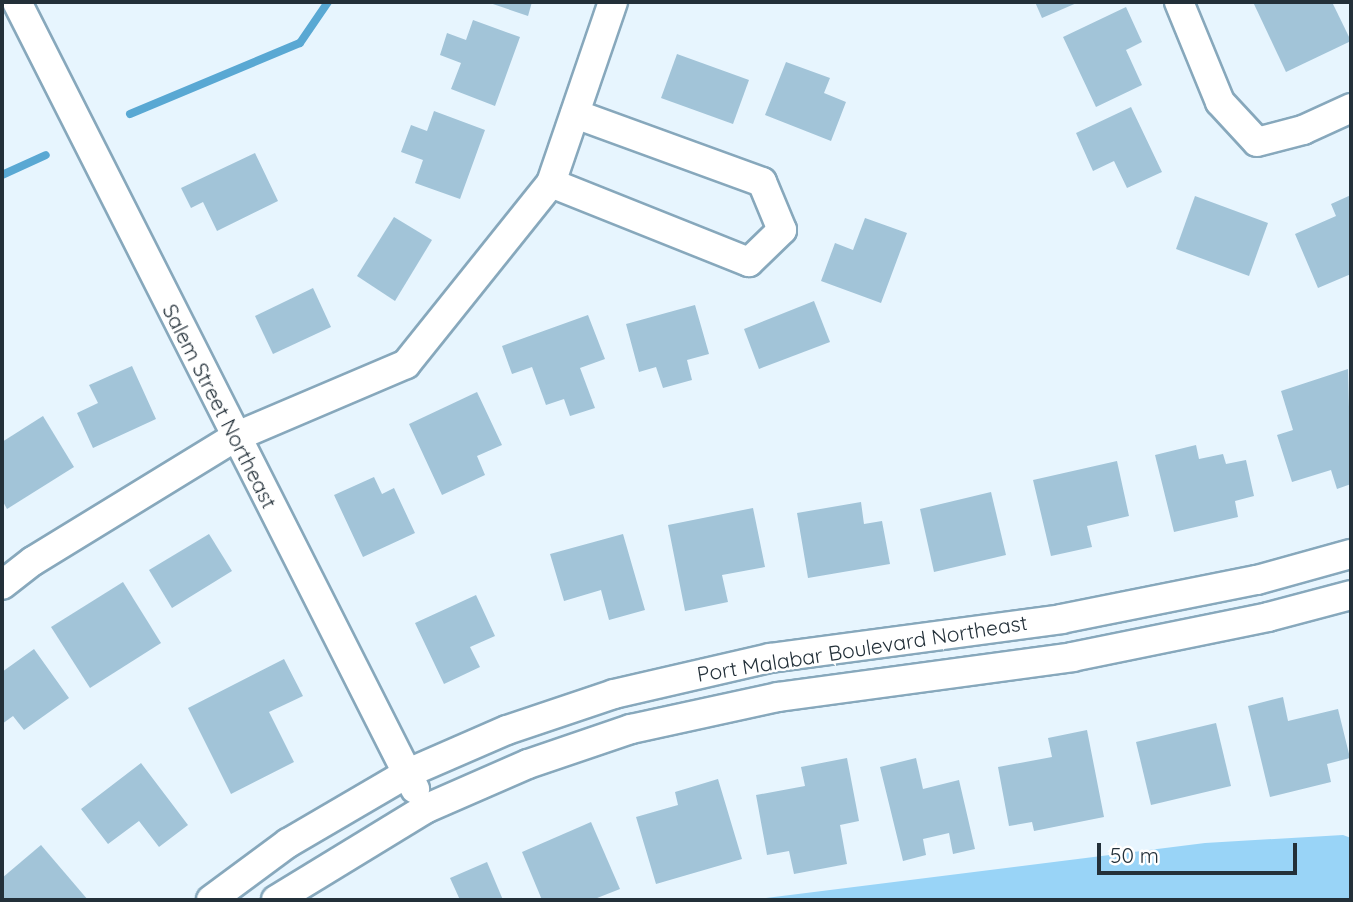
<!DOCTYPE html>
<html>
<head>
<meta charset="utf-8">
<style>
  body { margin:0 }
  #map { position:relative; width:1353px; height:902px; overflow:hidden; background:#e7f5fe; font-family:Quicksand,sans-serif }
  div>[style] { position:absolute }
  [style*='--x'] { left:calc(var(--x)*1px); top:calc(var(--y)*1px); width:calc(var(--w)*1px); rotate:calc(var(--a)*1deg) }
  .green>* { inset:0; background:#99d4f7 }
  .stream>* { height:8px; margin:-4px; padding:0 4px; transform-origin:4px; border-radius:4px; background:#59a8d3 }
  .building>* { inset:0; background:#a2c4d8 }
  .roads { filter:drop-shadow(2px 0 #87a8bc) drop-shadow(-2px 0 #87a8bc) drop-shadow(0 2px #87a8bc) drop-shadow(0 -2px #87a8bc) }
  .minor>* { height:28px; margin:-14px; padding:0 14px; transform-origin:14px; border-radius:14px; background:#fff }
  span { translate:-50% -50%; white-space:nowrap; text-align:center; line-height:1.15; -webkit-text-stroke:5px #fff; paint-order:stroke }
  .street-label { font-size:21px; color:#233039 }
  .frame { position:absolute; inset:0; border:4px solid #233039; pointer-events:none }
  .scale { position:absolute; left:1097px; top:843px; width:200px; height:32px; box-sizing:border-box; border:4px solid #233039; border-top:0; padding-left:9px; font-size:21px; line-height:24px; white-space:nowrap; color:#233039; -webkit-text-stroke:5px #fff; paint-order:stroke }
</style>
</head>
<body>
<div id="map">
  <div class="green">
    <div style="clip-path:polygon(1343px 835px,1351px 838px,1351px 900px,751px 900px,1205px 843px)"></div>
  </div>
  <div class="stream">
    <div style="--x:130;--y:114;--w:184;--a:-22.7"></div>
    <div style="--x:300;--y:43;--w:50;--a:-55.7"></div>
    <div style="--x:2;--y:175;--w:48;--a:-24.4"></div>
  </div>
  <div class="building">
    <div style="clip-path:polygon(487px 2px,532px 2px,528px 16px)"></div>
    <div style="clip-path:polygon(1035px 2px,1079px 2px,1042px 18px)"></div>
    <div style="clip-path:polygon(1253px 2px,1332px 2px,1351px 41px,1286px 72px)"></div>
    <div style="clip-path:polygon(1126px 7px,1142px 42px,1126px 50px,1142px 85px,1096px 107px,1063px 37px)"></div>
    <div style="clip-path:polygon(473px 20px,520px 37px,495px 106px,451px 89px,461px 63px,440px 55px,447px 33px,466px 40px)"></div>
    <div style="clip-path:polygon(677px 54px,749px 80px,733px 124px,661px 98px)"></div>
    <div style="clip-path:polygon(786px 62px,830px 78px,824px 93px,846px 102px,831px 141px,765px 115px)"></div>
    <div style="clip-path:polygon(1131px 107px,1162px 172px,1127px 188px,1114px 161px,1093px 171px,1076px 133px)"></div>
    <div style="clip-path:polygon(434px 111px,485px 130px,460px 199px,415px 183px,423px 160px,401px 152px,411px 125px,427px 131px)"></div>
    <div style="clip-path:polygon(255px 153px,278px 201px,217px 231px,203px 202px,191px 208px,181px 188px)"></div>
    <div style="clip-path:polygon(1351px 195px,1351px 274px,1318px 288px,1295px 234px,1336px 216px,1331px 204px)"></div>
    <div style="clip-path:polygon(1195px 196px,1268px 223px,1249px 276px,1176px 249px)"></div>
    <div style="clip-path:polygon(394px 217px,432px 240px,395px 301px,357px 276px)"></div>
    <div style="clip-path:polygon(865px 218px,907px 233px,881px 303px,821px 281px,835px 243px,853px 250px)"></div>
    <div style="clip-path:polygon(313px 288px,331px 327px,273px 354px,255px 316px)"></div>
    <div style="clip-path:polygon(814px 301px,830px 342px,759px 369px,744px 329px)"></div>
    <div style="clip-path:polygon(695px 305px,709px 354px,687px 360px,692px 380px,663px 388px,656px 367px,639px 372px,626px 324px)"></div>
    <div style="clip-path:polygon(588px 315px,605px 359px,580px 368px,595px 408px,570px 416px,564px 399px,546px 405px,532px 367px,512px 374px,502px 346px)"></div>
    <div style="clip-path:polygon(132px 366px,156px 419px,93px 448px,77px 413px,98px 403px,89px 385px)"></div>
    <div style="clip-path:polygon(1348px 369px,1351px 484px,1337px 489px,1331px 470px,1292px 482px,1277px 435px,1293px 430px,1281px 391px)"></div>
    <div style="clip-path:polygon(477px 392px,502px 445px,477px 456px,485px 475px,442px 495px,409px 424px)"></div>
    <div style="clip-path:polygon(43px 416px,74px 467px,7px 509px,2px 500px,2px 442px)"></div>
    <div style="clip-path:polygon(1196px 445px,1199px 459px,1223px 454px,1226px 464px,1246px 460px,1254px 496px,1235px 501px,1238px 517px,1174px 532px,1155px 455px)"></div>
    <div style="clip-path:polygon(1117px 461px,1129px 516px,1087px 526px,1092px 547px,1051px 556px,1033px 480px)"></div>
    <div style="clip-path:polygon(374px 477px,382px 494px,394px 488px,415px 533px,363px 557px,334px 495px)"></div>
    <div style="clip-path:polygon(991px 492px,1006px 555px,934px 572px,920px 509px)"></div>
    <div style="clip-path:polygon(861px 502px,864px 524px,882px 521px,890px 564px,808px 578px,797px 513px)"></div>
    <div style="clip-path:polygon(753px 508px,765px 567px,722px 575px,728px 602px,685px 611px,668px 525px)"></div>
    <div style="clip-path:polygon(209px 534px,232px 571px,172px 608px,149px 570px)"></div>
    <div style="clip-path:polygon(623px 534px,645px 610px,609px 620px,601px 590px,564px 601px,550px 554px)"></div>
    <div style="clip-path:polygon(123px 582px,161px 643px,90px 688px,51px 627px)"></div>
    <div style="clip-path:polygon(476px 595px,495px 636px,470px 647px,480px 667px,444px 684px,415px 623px)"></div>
    <div style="clip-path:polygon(34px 649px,69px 698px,24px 730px,13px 716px,2px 724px,2px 672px)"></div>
    <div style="clip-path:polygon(284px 659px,303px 696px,269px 712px,294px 762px,231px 794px,188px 708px)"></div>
    <div style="clip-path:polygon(1283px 697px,1288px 721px,1338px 709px,1350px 758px,1327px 764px,1331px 782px,1270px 797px,1248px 706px)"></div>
    <div style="clip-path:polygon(1216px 723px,1231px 786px,1151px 805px,1136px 742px)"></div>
    <div style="clip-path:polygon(1087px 730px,1104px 817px,1034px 831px,1032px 822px,1009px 826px,998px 767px,1052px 757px,1048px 738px)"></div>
    <div style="clip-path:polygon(847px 758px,859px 821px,840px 825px,847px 864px,794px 874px,789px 851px,767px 855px,756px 795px,805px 786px,801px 767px)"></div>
    <div style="clip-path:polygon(916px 758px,923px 789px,959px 780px,975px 849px,953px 854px,949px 833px,923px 839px,926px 855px,903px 861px,880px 767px)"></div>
    <div style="clip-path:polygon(141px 763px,188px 825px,159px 847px,139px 821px,108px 844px,81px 809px)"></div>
    <div style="clip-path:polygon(718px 779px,742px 859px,656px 884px,636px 817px,678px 805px,675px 792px)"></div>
    <div style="clip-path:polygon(591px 822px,620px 889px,592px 900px,542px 900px,522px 852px)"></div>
    <div style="clip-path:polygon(41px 845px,88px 900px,2px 900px,2px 878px)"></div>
    <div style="clip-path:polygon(487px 862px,503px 900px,460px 900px,450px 878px)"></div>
  </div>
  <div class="roads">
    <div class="minor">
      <div style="--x:17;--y:2;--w:882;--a:63.17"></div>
      <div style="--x:1179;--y:2;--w:108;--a:67.7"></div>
      <div style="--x:1220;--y:102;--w:54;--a:47.2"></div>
      <div style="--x:1257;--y:142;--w:48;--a:-14.6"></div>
      <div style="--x:1303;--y:130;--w:53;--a:-24.6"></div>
      <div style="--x:551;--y:183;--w:213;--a:21.8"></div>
      <div style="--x:749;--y:262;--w:46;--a:-44.1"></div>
      <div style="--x:782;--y:230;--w:52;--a:-112.6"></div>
      <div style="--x:762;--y:182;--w:199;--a:-160"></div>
      <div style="--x:2;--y:585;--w:39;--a:-38"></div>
      <div style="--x:33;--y:561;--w:237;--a:-31.5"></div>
      <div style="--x:235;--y:437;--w:186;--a:-23.1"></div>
      <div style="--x:406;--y:364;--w:232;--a:-51.3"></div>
      <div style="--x:551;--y:183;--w:191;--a:-71.1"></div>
      <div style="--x:211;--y:900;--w:96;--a:-36.5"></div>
      <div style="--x:288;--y:843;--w:139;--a:-30.3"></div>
      <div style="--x:408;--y:773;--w:108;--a:-23.5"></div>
      <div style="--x:507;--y:730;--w:113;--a:-18.6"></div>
      <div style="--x:614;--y:694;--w:160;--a:-13"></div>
      <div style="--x:770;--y:658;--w:294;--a:-7.6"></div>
      <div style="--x:1061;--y:619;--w:200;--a:-11.3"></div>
      <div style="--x:1257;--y:580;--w:98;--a:-15.5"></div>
      <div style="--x:276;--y:900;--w:175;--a:-31.4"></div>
      <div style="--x:425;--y:809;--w:112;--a:-23.6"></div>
      <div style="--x:528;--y:764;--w:109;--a:-18.8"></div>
      <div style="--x:631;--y:729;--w:150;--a:-12.3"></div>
      <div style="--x:778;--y:697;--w:297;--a:-7.7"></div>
      <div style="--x:1072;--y:657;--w:200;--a:-11.5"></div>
      <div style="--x:1268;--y:617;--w:86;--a:-14.8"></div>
    </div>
  </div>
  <div class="street-label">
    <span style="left:220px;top:406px;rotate:63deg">Salem Street Northeast</span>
    <span style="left:862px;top:648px;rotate:-9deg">Port Malabar Boulevard Northeast</span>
  </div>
  <div class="frame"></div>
  <div class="scale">50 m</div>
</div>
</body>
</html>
